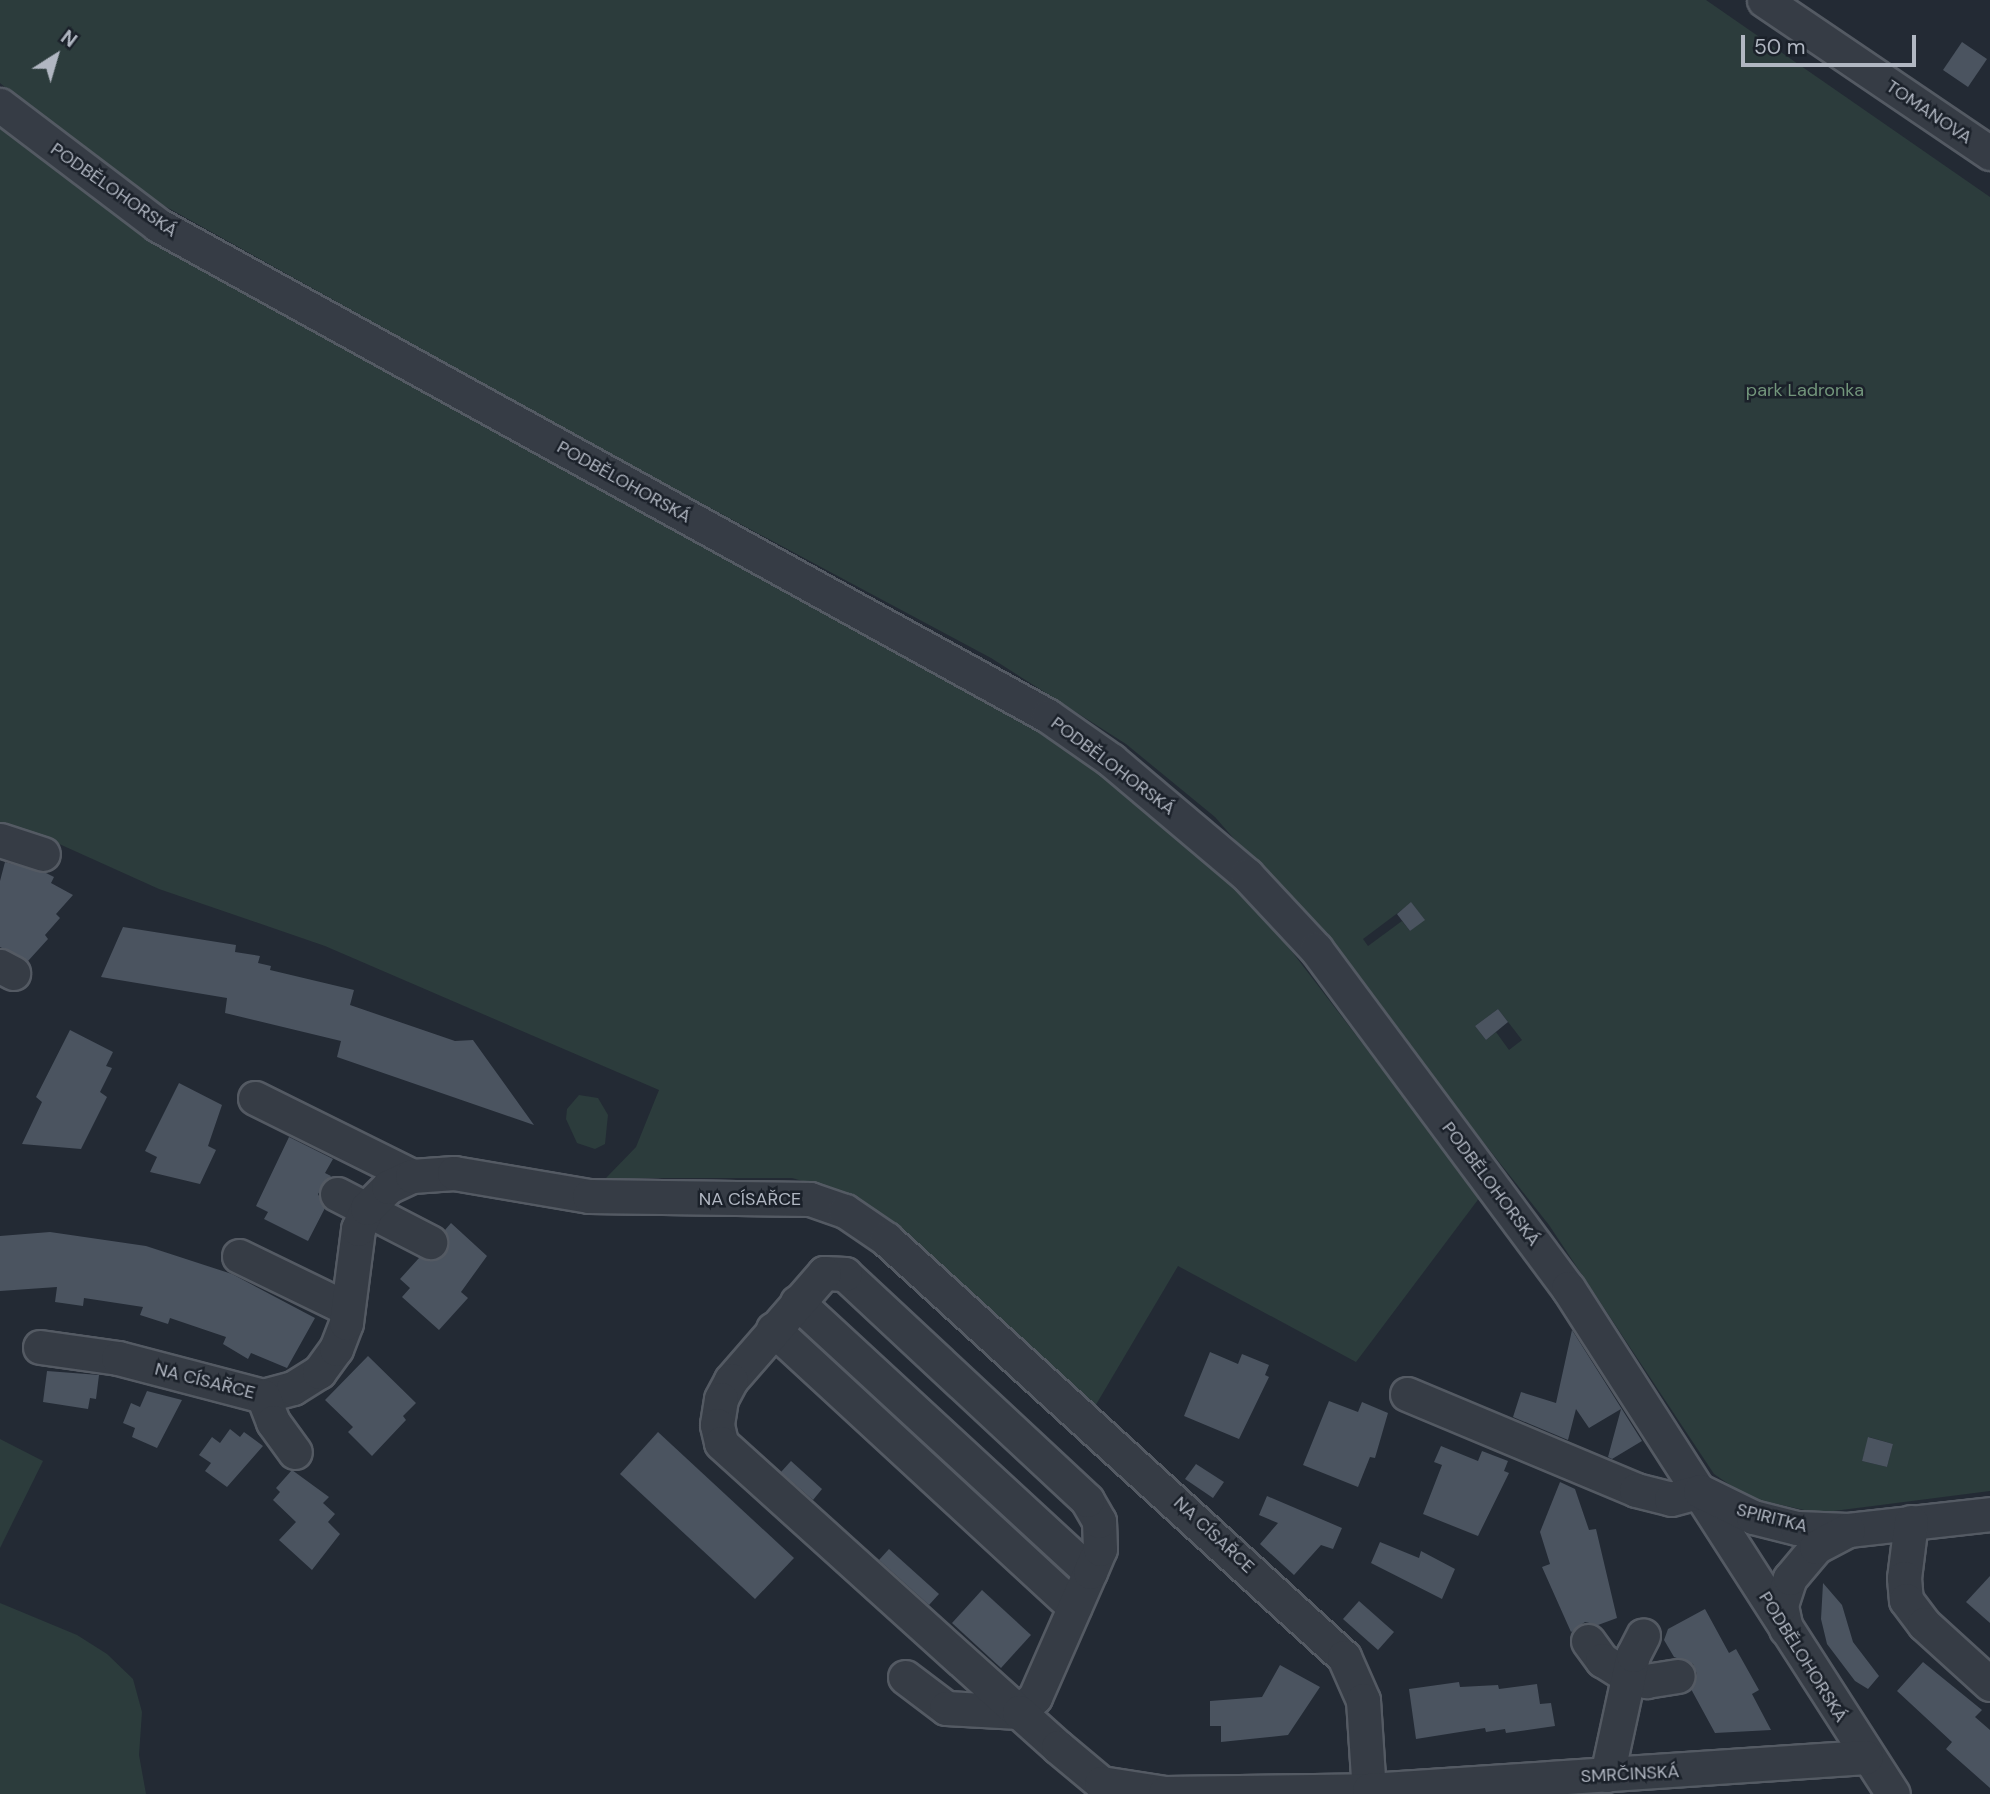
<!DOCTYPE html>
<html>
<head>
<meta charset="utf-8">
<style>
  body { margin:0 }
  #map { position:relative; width:1990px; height:1794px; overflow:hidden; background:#232a34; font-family:"DM Sans",sans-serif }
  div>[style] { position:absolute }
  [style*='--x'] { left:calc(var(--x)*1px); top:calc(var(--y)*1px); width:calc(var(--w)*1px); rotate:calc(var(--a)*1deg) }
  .green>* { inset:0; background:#2c3c3c }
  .building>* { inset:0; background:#4b5460 }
  .roads { filter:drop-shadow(2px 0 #545a63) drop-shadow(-2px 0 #545a63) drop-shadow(0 2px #545a63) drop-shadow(0 -2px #545a63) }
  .minor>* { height:33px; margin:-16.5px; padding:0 16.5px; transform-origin:16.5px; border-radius:16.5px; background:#363c45 }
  span { translate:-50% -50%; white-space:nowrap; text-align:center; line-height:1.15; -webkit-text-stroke:5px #1b212a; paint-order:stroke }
  .street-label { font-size:18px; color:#b1b7c2 }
  .park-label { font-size:18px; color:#72957b }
  .north { position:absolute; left:21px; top:21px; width:70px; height:70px; -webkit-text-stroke:5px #1b212a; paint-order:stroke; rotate:37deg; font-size:19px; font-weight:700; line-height:28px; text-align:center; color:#b1b7c2 }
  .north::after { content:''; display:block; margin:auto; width:24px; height:32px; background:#b1b7c2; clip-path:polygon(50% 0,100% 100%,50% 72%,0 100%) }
  .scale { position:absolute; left:1741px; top:35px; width:175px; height:32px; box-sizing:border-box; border:4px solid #b1b7c2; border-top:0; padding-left:9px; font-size:21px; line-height:24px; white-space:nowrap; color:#b1b7c2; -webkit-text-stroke:5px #1b212a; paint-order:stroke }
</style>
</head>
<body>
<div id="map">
  <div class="green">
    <div style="clip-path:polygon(evenodd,0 0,1706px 0,1990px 197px,1990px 1491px,1818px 1513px,1749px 1498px,1714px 1474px,1549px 1225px,1332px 951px,1215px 817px,1126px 744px,991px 658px,628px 464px,118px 180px,0 83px,0 0,1411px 903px,1424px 919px,1410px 931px,1402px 921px,1368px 946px,1363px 939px,1411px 903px,0 0,1498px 1009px,1522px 1040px,1509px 1050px,1496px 1032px,1486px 1040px,1475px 1026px,1498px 1009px,0 0,1869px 1437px,1893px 1444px,1887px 1467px,1862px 1461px,1869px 1437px)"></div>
    <div style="clip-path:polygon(0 124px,71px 182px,157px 241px,1034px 721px,1204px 854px,1267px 919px,1480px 1197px,1356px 1362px,1178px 1266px,1094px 1408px,882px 1215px,841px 1192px,792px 1178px,606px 1178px,636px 1147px,659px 1090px,325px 946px,159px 889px,57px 843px,0 825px)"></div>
    <div style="clip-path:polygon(579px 1095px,598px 1098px,608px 1115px,605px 1144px,595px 1149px,577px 1143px,566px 1119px,567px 1109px)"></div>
    <div style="clip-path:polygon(0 1439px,43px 1461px,0 1548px)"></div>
    <div style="clip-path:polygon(0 1603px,77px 1635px,107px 1654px,133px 1679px,142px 1712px,139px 1755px,146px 1794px,0 1794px)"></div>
  </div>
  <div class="building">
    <div style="clip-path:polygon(1962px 42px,1987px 59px,1968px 87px,1943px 70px)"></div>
    <div style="clip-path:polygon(5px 862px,46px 873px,54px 877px,51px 883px,73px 895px,56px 914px,60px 918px,45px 935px,48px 939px,28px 961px,0 947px,0 881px)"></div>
    <div style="clip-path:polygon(1411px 902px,1425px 920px,1410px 931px,1397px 914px)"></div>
    <div style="clip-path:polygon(123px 927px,236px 945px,235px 952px,260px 956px,258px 963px,271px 966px,270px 970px,354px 990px,350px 1005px,455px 1041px,473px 1040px,534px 1125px,337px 1057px,341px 1041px,225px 1013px,227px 998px,101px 977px)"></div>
    <div style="clip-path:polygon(1498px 1009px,1508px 1022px,1486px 1040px,1475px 1026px)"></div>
    <div style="clip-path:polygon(70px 1030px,113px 1052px,106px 1066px,112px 1068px,100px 1092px,107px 1097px,81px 1149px,22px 1144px,42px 1102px,36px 1097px)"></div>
    <div style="clip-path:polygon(179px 1083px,222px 1105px,208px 1146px,216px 1150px,200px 1184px,150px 1172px,157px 1157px,145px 1151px)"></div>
    <div style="clip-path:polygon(289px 1137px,333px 1159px,325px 1173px,331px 1176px,318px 1194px,325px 1208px,308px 1241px,264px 1219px,268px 1212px,256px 1206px)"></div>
    <div style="clip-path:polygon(451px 1223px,487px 1256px,461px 1292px,468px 1298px,439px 1330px,402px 1297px,410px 1288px,400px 1279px,419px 1258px,441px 1258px,449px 1242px,445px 1230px)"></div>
    <div style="clip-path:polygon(50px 1232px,146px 1246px,232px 1274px,315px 1318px,287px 1368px,251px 1353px,248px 1359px,223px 1344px,226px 1337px,170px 1318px,168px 1324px,140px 1315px,143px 1307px,84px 1298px,83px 1306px,55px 1302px,57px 1287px,0 1291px,0 1236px)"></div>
    <div style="clip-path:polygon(1572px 1330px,1642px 1441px,1612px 1459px,1608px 1457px,1621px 1409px,1589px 1428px,1576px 1409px,1568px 1440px,1513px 1417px,1521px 1392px,1556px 1403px)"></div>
    <div style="clip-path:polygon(1210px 1352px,1238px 1364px,1242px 1354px,1269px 1365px,1265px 1375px,1269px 1377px,1239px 1439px,1184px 1416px)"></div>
    <div style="clip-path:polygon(368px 1356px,416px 1403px,403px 1416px,406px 1420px,372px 1456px,348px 1432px,353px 1427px,325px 1400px)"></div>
    <div style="clip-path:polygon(47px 1371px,99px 1375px,96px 1399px,90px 1398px,88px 1409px,43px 1402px)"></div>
    <div style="clip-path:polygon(147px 1391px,182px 1400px,157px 1448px,132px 1437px,135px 1428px,123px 1423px,131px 1403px,140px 1407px)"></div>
    <div style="clip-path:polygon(1329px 1401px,1358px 1412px,1362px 1402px,1388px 1413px,1375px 1458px,1370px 1457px,1358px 1487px,1303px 1465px)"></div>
    <div style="clip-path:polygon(230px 1429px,240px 1437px,244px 1432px,263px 1446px,227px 1487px,205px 1471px,211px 1463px,199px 1455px,212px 1437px,220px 1443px)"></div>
    <div style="clip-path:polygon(658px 1432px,794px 1558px,755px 1599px,620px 1474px)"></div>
    <div style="clip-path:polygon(1868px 1437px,1893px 1444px,1887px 1467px,1862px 1461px)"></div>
    <div style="clip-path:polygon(1441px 1446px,1478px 1461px,1482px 1451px,1508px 1461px,1504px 1471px,1509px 1473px,1478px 1536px,1423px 1514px,1442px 1465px,1434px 1462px)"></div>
    <div style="clip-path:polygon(791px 1461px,822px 1489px,813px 1500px,781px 1472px)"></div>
    <div style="clip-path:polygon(1196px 1464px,1224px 1482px,1213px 1498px,1185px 1479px)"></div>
    <div style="clip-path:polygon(292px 1470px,329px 1497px,323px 1503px,335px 1514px,328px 1522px,340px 1534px,312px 1570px,279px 1540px,296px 1522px,273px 1500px,280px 1492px,276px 1488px)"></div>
    <div style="clip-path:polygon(1560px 1482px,1575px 1489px,1589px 1530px,1596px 1529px,1617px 1618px,1598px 1625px,1585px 1622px,1571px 1632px,1542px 1567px,1550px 1564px,1540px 1532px)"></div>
    <div style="clip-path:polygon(1267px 1496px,1342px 1528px,1333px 1549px,1321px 1545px,1294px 1575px,1260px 1544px,1278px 1523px,1259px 1515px)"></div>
    <div style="clip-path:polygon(1380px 1542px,1419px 1558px,1421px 1551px,1455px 1569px,1442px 1599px,1371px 1563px)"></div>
    <div style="clip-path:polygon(889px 1549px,939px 1594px,929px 1605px,879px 1560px)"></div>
    <div style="clip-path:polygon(1990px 1576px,1990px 1623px,1966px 1602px)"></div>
    <div style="clip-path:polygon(1823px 1583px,1842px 1605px,1853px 1642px,1879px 1676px,1868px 1689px,1855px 1681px,1827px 1644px,1821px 1619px)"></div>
    <div style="clip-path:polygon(982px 1590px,1031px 1635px,1001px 1668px,952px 1623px)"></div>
    <div style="clip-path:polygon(1359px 1601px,1394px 1632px,1378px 1650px,1343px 1619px)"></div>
    <div style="clip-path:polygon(1705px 1609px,1729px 1653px,1736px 1649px,1759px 1690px,1752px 1694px,1771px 1730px,1715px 1733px,1691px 1689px,1697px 1674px,1693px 1664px,1674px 1657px,1664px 1640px,1668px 1629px)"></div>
    <div style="clip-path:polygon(1923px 1662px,1982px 1710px,1975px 1717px,1990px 1730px,1990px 1788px,1946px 1749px,1952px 1742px,1897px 1691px)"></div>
    <div style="clip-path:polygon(1280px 1665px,1320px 1687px,1288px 1735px,1221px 1742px,1221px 1726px,1210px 1726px,1210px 1701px,1262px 1697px)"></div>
    <div style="clip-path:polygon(1459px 1682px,1460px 1687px,1498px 1685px,1499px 1689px,1537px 1684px,1540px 1704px,1551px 1703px,1555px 1726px,1506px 1733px,1505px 1729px,1486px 1732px,1485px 1728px,1416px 1739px,1409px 1689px)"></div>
  </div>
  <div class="roads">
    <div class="minor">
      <div style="--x:1764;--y:0;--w:273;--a:34.1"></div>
      <div style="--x:0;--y:105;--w:198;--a:37.2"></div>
      <div style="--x:158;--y:225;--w:1016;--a:28.88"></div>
      <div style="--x:1048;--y:716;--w:77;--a:34.9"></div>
      <div style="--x:1111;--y:760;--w:178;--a:40.2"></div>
      <div style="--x:1247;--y:875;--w:101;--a:47"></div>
      <div style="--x:1316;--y:949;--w:422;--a:53.4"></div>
      <div style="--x:1568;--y:1288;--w:601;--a:57.29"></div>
      <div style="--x:0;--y:840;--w:45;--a:18"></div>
      <div style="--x:0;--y:966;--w:15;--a:28"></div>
      <div style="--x:255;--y:1098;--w:175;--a:26.4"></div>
      <div style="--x:337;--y:1194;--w:105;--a:27.3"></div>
      <div style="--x:239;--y:1256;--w:119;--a:25.9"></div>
      <div style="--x:797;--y:1302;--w:398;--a:42.7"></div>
      <div style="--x:773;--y:1329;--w:410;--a:42.7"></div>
      <div style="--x:40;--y:1347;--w:79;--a:8"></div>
      <div style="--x:118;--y:1358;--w:150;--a:14.7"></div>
      <div style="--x:263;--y:1396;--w:31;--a:-15"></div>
      <div style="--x:293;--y:1388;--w:31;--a:-32"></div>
      <div style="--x:319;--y:1372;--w:29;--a:-54"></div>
      <div style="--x:336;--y:1349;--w:28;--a:-69"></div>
      <div style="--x:346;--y:1323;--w:95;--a:-82.7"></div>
      <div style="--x:358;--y:1229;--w:23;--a:-67"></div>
      <div style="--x:367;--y:1208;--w:30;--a:-45"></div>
      <div style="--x:388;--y:1187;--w:26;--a:-25"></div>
      <div style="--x:412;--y:1176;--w:42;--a:-4.1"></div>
      <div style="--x:454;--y:1173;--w:137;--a:9.7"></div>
      <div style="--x:589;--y:1196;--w:221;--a:0.8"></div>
      <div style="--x:810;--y:1199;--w:37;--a:19"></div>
      <div style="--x:845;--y:1211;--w:50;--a:34.3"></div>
      <div style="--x:886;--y:1239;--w:620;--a:42.39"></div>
      <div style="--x:1344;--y:1657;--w:47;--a:66.2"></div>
      <div style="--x:1363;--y:1700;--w:94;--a:86.3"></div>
      <div style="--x:1407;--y:1394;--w:248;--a:22.7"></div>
      <div style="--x:1636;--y:1490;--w:36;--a:14"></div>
      <div style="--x:1671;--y:1499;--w:30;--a:-15"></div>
      <div style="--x:263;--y:1396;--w:28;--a:69"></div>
      <div style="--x:273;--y:1422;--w:37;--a:54"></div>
      <div style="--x:1700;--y:1491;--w:59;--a:26.1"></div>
      <div style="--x:1753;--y:1517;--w:45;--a:14"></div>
      <div style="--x:1797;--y:1528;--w:51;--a:2.2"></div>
      <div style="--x:1848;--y:1530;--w:143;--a:-6.4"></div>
      <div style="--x:1911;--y:1522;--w:56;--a:97.1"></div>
      <div style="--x:1904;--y:1578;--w:22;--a:85"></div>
      <div style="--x:1906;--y:1600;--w:30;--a:53"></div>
      <div style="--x:1924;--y:1624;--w:89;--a:42.3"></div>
      <div style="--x:1786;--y:1629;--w:25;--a:-102"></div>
      <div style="--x:1781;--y:1605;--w:28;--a:-72"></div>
      <div style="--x:1790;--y:1578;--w:40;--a:-50"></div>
      <div style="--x:1816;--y:1547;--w:36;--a:-28"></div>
      <div style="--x:1588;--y:1641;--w:24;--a:54"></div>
      <div style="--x:1602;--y:1660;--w:31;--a:32"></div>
      <div style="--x:1628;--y:1676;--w:19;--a:16"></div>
      <div style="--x:1646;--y:1681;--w:32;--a:-9"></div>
      <div style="--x:905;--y:1677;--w:51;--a:37.1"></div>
      <div style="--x:946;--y:1708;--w:73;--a:3.1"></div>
      <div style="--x:1019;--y:1712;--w:22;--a:-43"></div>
      <div style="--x:1035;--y:1697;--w:137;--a:-66.3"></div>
      <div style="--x:1090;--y:1572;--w:25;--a:-67"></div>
      <div style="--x:1100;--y:1549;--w:28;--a:-92"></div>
      <div style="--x:1099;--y:1521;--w:24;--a:-120"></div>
      <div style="--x:1087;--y:1500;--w:331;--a:-137"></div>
      <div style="--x:845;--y:1274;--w:21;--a:-177"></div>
      <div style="--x:824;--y:1273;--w:142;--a:131"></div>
      <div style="--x:731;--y:1380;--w:21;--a:118"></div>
      <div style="--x:721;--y:1399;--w:26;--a:99"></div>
      <div style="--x:717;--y:1425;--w:18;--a:77"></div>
      <div style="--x:721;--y:1443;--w:401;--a:42.1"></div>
      <div style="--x:1019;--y:1712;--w:52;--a:41.9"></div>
      <div style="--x:1058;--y:1747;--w:56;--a:39.9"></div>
      <div style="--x:1101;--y:1783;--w:65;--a:8.9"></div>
      <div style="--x:1165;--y:1793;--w:204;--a:-0.8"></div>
      <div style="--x:1369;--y:1790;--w:498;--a:-3.8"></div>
      <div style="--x:1607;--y:1775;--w:123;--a:-77.8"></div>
      <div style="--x:1633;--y:1655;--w:22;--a:-63"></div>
    </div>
  </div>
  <div class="street-label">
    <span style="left:1929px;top:112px;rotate:34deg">TOMANOVA</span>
    <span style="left:114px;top:190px;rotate:35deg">PODBĚLOHORSKÁ</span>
    <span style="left:624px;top:482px;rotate:29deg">PODBĚLOHORSKÁ</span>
    <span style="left:1113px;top:766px;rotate:37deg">PODBĚLOHORSKÁ</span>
    <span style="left:1491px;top:1184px;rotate:53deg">PODBĚLOHORSKÁ</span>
    <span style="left:750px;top:1199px">NA CÍSAŘCE</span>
    <span style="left:205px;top:1381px;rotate:14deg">NA CÍSAŘCE</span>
    <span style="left:1772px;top:1518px;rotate:14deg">SPIRITKA</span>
    <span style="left:1214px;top:1535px;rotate:43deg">NA CÍSAŘCE</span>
    <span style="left:1803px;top:1657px;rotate:58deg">PODBĚLOHORSKÁ</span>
    <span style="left:1630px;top:1774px;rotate:-3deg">SMRČINSKÁ</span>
  </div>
  <div class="park-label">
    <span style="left:1805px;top:390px">park Ladronka</span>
  </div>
  <div class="north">N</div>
  <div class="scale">50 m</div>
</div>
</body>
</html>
